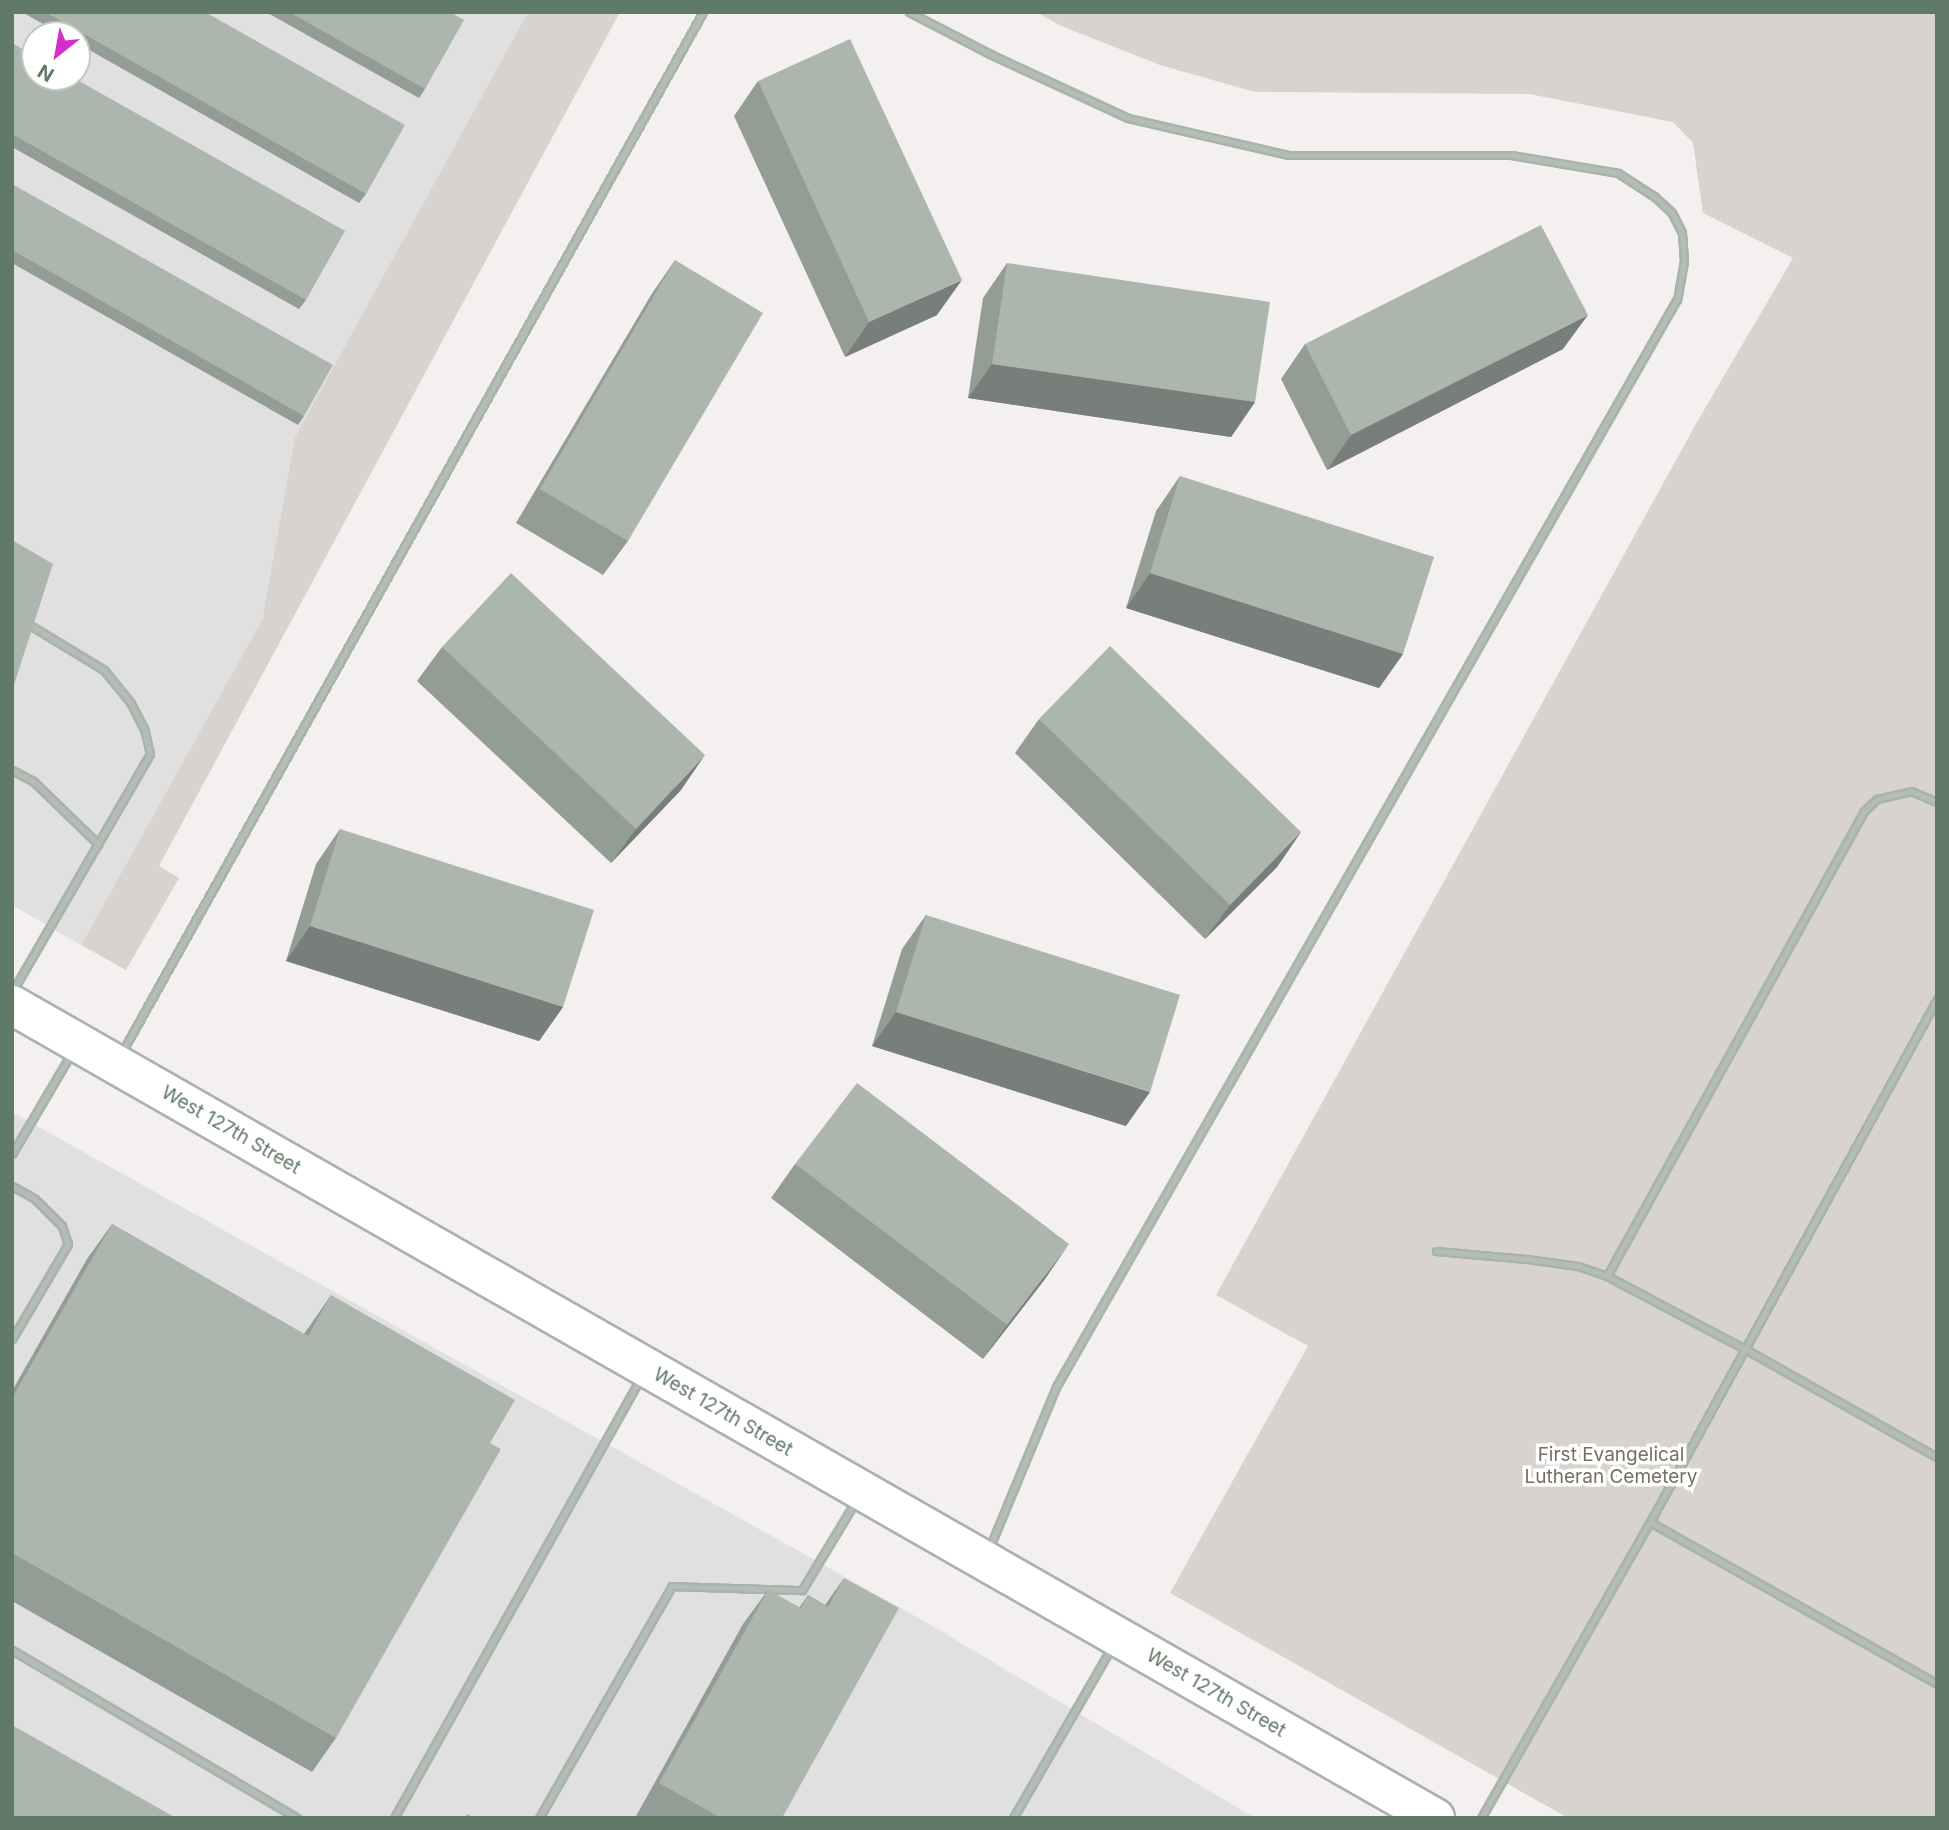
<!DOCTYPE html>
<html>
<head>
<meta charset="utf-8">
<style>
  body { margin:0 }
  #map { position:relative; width:1949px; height:1830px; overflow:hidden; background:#f4f0f0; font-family:Inter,sans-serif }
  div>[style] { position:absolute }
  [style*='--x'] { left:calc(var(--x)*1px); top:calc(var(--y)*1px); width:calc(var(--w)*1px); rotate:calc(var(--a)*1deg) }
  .built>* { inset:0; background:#e1e0e0 }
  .green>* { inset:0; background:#d8d3cf }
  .roads { filter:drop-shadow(2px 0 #a9b3ac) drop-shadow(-2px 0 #a9b3ac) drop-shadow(0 2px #a9b3ac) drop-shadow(0 -2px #a9b3ac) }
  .service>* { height:5px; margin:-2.5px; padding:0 2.5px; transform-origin:2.5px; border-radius:2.5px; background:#b4bcb6 }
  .secondary>* { height:38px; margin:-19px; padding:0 19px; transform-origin:19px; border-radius:19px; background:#fff }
  .wall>* { inset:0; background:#949c96 }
  .shaded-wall>* { inset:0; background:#787f7a }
  .building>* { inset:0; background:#acb5ae }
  span { translate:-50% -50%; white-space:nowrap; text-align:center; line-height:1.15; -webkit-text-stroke:7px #fff; paint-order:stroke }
  .street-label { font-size:19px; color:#617967 }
  .park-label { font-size:19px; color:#766f63 }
  .frame { position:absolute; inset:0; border:14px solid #617967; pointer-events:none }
  .north { position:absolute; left:21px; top:21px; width:70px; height:70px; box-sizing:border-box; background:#fff; border:2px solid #c0c9c2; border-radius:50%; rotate:211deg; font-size:19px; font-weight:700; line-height:28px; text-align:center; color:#617967 }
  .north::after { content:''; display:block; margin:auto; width:24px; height:32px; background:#d42fca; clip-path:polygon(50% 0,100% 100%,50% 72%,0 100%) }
</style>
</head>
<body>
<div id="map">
  <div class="built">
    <div style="clip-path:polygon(evenodd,12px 12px,528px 12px,295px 437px,262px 620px,81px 945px,12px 905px,12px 12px,35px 35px,77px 35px,77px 77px,35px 77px,35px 35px)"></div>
    <div style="clip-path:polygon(12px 1112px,924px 1621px,1255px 1818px,12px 1818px)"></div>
  </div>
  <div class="green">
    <div style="clip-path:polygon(528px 12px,620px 12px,159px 866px,179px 878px,126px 970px,81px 945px,262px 620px,295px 437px)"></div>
    <div style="clip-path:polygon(1036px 12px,1937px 12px,1937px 1818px,1568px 1818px,1170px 1593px,1308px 1346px,1216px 1295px,1697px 422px,1793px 258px,1703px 213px,1693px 143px,1673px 122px,1529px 94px,1255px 92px,1160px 65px,1059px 25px)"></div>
  </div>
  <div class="roads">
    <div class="service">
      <div style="--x:909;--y:12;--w:91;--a:27.4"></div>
      <div style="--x:990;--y:54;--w:152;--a:24.9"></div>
      <div style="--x:1128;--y:118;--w:164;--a:13"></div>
      <div style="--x:1288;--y:155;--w:223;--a:0"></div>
      <div style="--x:1511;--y:155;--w:109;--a:9.5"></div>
      <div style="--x:1618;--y:173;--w:44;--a:33"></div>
      <div style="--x:1655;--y:197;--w:23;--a:43"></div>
      <div style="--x:1672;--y:213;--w:22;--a:63"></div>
      <div style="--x:1682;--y:233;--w:28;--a:86"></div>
      <div style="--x:1684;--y:261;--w:39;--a:100"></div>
      <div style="--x:1677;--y:299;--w:1253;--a:119.72"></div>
      <div style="--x:1056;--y:1387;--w:172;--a:112.5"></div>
      <div style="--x:12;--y:770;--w:24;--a:28"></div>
      <div style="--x:33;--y:781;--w:91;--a:44.1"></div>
      <div style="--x:12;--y:992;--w:275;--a:-59.9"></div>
      <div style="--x:150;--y:754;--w:26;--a:-103"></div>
      <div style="--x:144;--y:729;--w:30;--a:-117"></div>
      <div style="--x:130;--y:702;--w:41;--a:-129.1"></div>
      <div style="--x:104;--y:670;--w:87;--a:-148.7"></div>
      <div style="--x:122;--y:1052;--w:1191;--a:-60.81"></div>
      <div style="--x:12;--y:1154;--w:116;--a:-59.5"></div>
      <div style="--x:12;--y:1186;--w:26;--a:29"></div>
      <div style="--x:35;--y:1199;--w:38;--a:45"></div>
      <div style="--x:62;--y:1226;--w:19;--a:72"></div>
      <div style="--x:68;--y:1244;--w:110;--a:120.5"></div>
      <div style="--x:1436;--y:1251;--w:91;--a:5"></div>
      <div style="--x:1527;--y:1259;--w:51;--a:7.8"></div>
      <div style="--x:1578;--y:1266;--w:31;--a:19"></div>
      <div style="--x:1607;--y:1276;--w:156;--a:27.9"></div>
      <div style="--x:1745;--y:1349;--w:220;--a:29.4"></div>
      <div style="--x:1607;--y:1276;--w:531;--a:-61.07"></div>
      <div style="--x:1864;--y:811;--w:18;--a:-43"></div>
      <div style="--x:1877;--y:799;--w:35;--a:-13"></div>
      <div style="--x:1911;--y:791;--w:28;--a:23"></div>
      <div style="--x:1650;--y:1522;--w:330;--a:29.4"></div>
      <div style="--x:12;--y:1650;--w:331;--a:30.5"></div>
      <div style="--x:394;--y:1818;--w:503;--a:-60.74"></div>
      <div style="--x:539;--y:1818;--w:267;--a:-60.2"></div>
      <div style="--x:672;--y:1586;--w:130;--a:1.8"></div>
      <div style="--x:802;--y:1590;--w:103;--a:-58.9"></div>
      <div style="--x:1013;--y:1818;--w:196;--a:-60"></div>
      <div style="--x:1481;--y:1818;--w:341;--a:-60.3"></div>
      <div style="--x:1650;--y:1522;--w:597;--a:-61.24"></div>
    </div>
    <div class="secondary">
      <div style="--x:12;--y:1005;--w:1639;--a:29.74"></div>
    </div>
  </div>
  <div class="wall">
    <div style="clip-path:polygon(22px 12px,205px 12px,366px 194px,359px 203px,77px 43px,77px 35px,62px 35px)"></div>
    <div style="clip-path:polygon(266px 12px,450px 12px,425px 89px,419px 98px)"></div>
    <div style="clip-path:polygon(12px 43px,306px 300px,299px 309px,12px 147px)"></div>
    <div style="clip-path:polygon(758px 81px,937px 315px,845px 357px,734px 116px)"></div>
    <div style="clip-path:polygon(12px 184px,304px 416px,298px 425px,12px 263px)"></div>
    <div style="clip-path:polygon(675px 260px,628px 541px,603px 575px,516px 523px,651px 295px)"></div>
    <div style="clip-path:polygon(1007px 263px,1255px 402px,1231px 437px,968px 398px,983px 298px)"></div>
    <div style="clip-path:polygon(1305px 344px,1563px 349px,1327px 470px,1281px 379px)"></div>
    <div style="clip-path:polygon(1180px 476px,1403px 654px,1379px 688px,1126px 608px,1156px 511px)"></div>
    <div style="clip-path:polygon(442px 647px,681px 790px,611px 863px,417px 681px)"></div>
    <div style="clip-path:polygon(1039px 719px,1301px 832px,1277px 867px,1205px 939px,1015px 753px)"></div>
    <div style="clip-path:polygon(340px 829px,563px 1007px,539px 1041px,286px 961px,316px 864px)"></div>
    <div style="clip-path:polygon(926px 915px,1126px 1126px,872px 1046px,902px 949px)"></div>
    <div style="clip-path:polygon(795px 1164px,1045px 1279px,983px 1359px,771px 1198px)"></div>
    <div style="clip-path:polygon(112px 1224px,304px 1334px,331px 1295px,490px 1443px,336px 1738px,312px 1772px,12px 1601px,12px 1391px,87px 1259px)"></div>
    <div style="clip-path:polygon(844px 1578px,782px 1818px,635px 1818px,743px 1624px,768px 1590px,799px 1608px,808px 1595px,825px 1605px)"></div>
  </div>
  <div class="shaded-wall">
    <div style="clip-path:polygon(962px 280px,937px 315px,845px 357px,869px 322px)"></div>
    <div style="clip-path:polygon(1588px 315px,1563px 349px,1327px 470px,1351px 435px)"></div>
    <div style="clip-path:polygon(992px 364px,1255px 402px,1231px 437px,968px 398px)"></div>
    <div style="clip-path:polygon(1150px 573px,1403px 654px,1379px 688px,1126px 608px)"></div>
    <div style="clip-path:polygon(705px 755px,681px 790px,611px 863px,636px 829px)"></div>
    <div style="clip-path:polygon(1301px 832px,1277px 867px,1205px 939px,1230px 905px)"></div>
    <div style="clip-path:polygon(310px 926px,563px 1007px,539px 1041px,286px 961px)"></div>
    <div style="clip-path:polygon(896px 1012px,1150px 1092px,1126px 1126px,872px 1046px)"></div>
    <div style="clip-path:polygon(1069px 1244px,1045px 1279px,983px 1359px,1007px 1325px)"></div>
  </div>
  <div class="building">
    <div style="clip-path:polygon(45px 12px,205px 12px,405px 125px,366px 194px)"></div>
    <div style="clip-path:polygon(289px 12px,450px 12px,464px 20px,425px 89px)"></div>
    <div style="clip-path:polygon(850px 39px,962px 280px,869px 322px,758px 81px)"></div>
    <div style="clip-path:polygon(12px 43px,35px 56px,35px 77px,72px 77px,345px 231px,306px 300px,12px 134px)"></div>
    <div style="clip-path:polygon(12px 184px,333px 365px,304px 416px,12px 250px)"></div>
    <div style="clip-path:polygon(1541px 225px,1588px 315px,1351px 435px,1305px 344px)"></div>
    <div style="clip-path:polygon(675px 260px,763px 313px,628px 541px,540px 489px)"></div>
    <div style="clip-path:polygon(1007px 263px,1270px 302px,1255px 402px,992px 364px)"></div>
    <div style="clip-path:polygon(1180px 476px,1434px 557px,1403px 654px,1150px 573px)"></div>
    <div style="clip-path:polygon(12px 540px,53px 564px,12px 691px)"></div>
    <div style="clip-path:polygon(511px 573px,705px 755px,636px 829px,442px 647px)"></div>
    <div style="clip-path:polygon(1110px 646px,1301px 832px,1230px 905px,1039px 719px)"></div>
    <div style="clip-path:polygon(340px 829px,594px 910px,563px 1007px,310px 926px)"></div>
    <div style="clip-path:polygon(926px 915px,1180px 995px,1150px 1092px,896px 1012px)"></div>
    <div style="clip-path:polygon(857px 1083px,1069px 1244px,1007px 1325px,795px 1164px)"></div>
    <div style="clip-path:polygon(112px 1224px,308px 1336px,331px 1295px,515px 1400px,490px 1443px,501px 1449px,336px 1738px,12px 1553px,12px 1398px)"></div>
    <div style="clip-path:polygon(844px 1578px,899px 1608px,782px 1818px,721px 1818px,659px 1783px,768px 1590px,801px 1608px,808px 1595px,828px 1607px)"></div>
    <div style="clip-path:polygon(12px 1725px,176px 1818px,12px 1818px)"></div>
    <div style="clip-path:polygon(467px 1814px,475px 1818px,465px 1818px)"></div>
  </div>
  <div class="street-label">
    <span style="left:231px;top:1130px;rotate:30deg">West 127th Street</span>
    <span style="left:723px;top:1412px;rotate:30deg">West 127th Street</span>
    <span style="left:1216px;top:1693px;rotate:30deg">West 127th Street</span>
  </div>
  <div class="park-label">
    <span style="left:1611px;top:1466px">First Evangelical<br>Lutheran Cemetery</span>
  </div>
  <div class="frame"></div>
  <div class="north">N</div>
</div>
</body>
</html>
